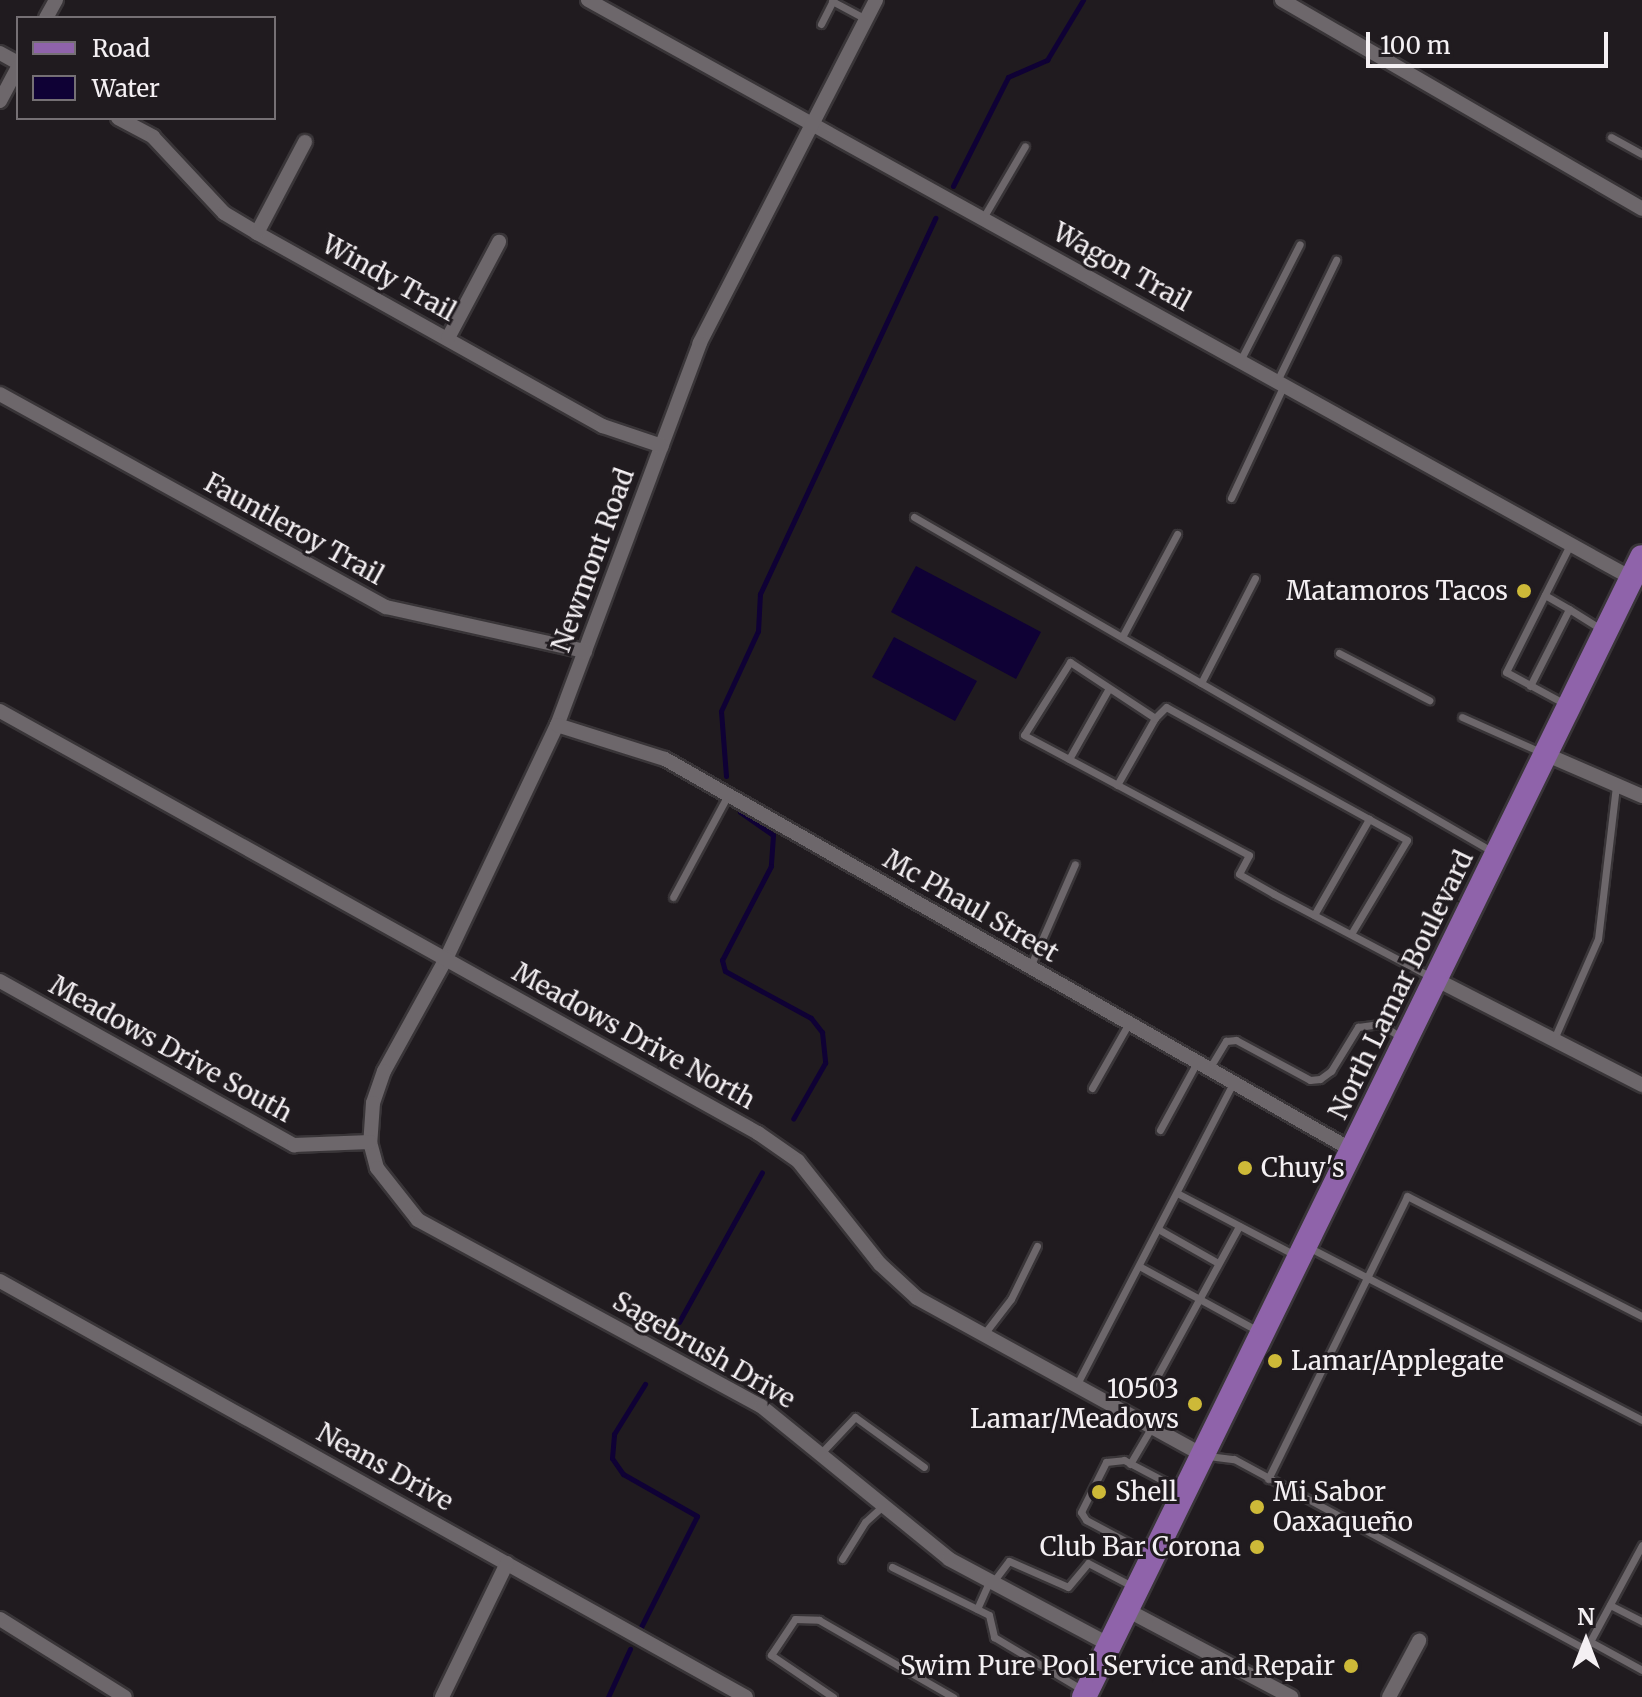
<!DOCTYPE html>
<html>
<head>
<meta charset="utf-8">
<style>
  body { margin:0 }
  #map { position:relative; width:1642px; height:1697px; overflow:hidden; background:#201b1f; font-family:Merriweather,serif }
  div>[style] { position:absolute }
  [style*='--x'] { left:calc(var(--x)*1px); top:calc(var(--y)*1px); width:calc(var(--w)*1px); rotate:calc(var(--a)*1deg) }
  .water>* { inset:0; background:#0f0135 }
  .stream>* { height:5px; margin:-2.5px; padding:0 2.5px; transform-origin:2.5px; border-radius:2.5px; background:#0f0135 }
  .roads { filter:drop-shadow(2px 0 #393538) drop-shadow(-2px 0 #393538) drop-shadow(0 2px #393538) drop-shadow(0 -2px #393538) }
  .lane>* { height:7px; margin:-3.5px; padding:0 3.5px; transform-origin:3.5px; border-radius:3.5px; background:#6d676b }
  .street>* { height:14px; margin:-7px; padding:0 7px; transform-origin:7px; border-radius:7px; background:#6d676b }
  .primary>* { height:24px; margin:-12px; padding:0 12px; transform-origin:12px; border-radius:12px; background:#8f63aa }
  .dots>* { width:22px; height:22px; translate:-50% -50%; box-sizing:border-box; border:4px solid #201b1f; border-radius:50% }
  span { translate:-50% -50%; white-space:nowrap; text-align:center; line-height:1.15; -webkit-text-stroke:6px #201b1f; paint-order:stroke }
  .street-label { font-size:26px; color:#f4f0f3 }
  .poi-label { font-size:26px; color:#f4f0f3 }
  .right { translate:-100% -50%; text-align:right }
  .left { translate:0 -50%; text-align:left }
  .legend { position:absolute; left:16px; top:16px; width:260px; height:104px; box-sizing:border-box; background:#201b1f; border:2px solid #757074; margin:0; padding:10px 14px; list-style:none; font-size:24px; color:#f4f0f3 }
  .legend li { display:flex; align-items:center; gap:16px; height:40px }
  .legend b { width:40px; border:2px solid #757074 }
  .north { position:absolute; left:1546px; top:1601px; width:80px; height:80px; -webkit-text-stroke:6px #201b1f; paint-order:stroke; rotate:0deg; font-size:22px; font-weight:700; line-height:32px; text-align:center; color:#f4f0f3 }
  .north::after { content:''; display:block; margin:auto; width:28px; height:36px; background:#f4f0f3; clip-path:polygon(50% 0,100% 100%,50% 72%,0 100%) }
  .scale { position:absolute; left:1366px; top:32px; width:242px; height:36px; box-sizing:border-box; border:4px solid #f4f0f3; border-top:0; padding-left:10px; font-size:24px; line-height:28px; white-space:nowrap; color:#f4f0f3; -webkit-text-stroke:6px #201b1f; paint-order:stroke }
</style>
</head>
<body>
<div id="map">
  <div class="water">
    <div style="clip-path:polygon(916px 566px,1041px 632px,1016px 679px,891px 612px)"></div>
    <div style="clip-path:polygon(894px 637px,977px 681px,955px 721px,872px 677px)"></div>
  </div>
  <div class="stream">
    <div style="--x:953;--y:186;--w:122;--a:-63.2"></div>
    <div style="--x:1008;--y:77;--w:43;--a:-23.6"></div>
    <div style="--x:1047;--y:60;--w:70;--a:-59"></div>
    <div style="--x:726;--y:776;--w:65;--a:-94.4"></div>
    <div style="--x:721;--y:711;--w:88;--a:-65.2"></div>
    <div style="--x:758;--y:631;--w:37;--a:-87"></div>
    <div style="--x:760;--y:594;--w:415;--a:-65"></div>
    <div style="--x:740;--y:812;--w:40;--a:34.9"></div>
    <div style="--x:773;--y:835;--w:31;--a:94"></div>
    <div style="--x:771;--y:866;--w:106;--a:117.5"></div>
    <div style="--x:722;--y:960;--w:11;--a:75"></div>
    <div style="--x:725;--y:971;--w:98;--a:28.7"></div>
    <div style="--x:811;--y:1018;--w:18;--a:52"></div>
    <div style="--x:822;--y:1032;--w:31;--a:84"></div>
    <div style="--x:825;--y:1063;--w:64;--a:119.7"></div>
    <div style="--x:679;--y:1322;--w:171;--a:-61"></div>
    <div style="--x:641;--y:1627;--w:124;--a:-63.2"></div>
    <div style="--x:697;--y:1516;--w:85;--a:-150.4"></div>
    <div style="--x:623;--y:1474;--w:19;--a:-125"></div>
    <div style="--x:612;--y:1458;--w:24;--a:-85"></div>
    <div style="--x:614;--y:1434;--w:59;--a:-58.2"></div>
    <div style="--x:608;--y:1697;--w:53;--a:-65.4"></div>
  </div>
  <div class="roads">
    <div class="lane">
      <div style="--x:832;--y:1;--w:38;--a:28"></div>
      <div style="--x:821;--y:24;--w:27;--a:-63"></div>
      <div style="--x:1611;--y:137;--w:35;--a:29"></div>
      <div style="--x:983;--y:218;--w:83;--a:-59.7"></div>
      <div style="--x:1240;--y:361;--w:131;--a:-62.9"></div>
      <div style="--x:1277;--y:381;--w:135;--a:-64"></div>
      <div style="--x:1231;--y:498;--w:125;--a:-64.9"></div>
      <div style="--x:914;--y:517;--w:671;--a:30.04"></div>
      <div style="--x:1569;--y:609;--w:40;--a:32"></div>
      <div style="--x:1122;--y:637;--w:117;--a:-61.9"></div>
      <div style="--x:1339;--y:653;--w:102;--a:27.6"></div>
      <div style="--x:1201;--y:683;--w:118;--a:-62.8"></div>
      <div style="--x:1530;--y:686;--w:86;--a:-63.1"></div>
      <div style="--x:1569;--y:609;--w:28;--a:-150"></div>
      <div style="--x:1567;--y:705;--w:69;--a:-151.6"></div>
      <div style="--x:1506;--y:672;--w:142;--a:-63.3"></div>
      <div style="--x:1462;--y:717;--w:89;--a:24"></div>
      <div style="--x:1069;--y:759;--w:81;--a:-60.6"></div>
      <div style="--x:1117;--y:785;--w:77;--a:-60.4"></div>
      <div style="--x:673;--y:897;--w:116;--a:-61.7"></div>
      <div style="--x:1314;--y:915;--w:111;--a:-60.2"></div>
      <div style="--x:1351;--y:934;--w:109;--a:-59.2"></div>
      <div style="--x:1407;--y:840;--w:275;--a:-151.1"></div>
      <div style="--x:1166;--y:707;--w:16;--a:135"></div>
      <div style="--x:1155;--y:718;--w:102;--a:-146.6"></div>
      <div style="--x:1070;--y:662;--w:86;--a:122.2"></div>
      <div style="--x:1024;--y:735;--w:255;--a:28.1"></div>
      <div style="--x:1249;--y:855;--w:21;--a:118"></div>
      <div style="--x:1239;--y:874;--w:40;--a:29.7"></div>
      <div style="--x:1274;--y:894;--w:180;--a:27.8"></div>
      <div style="--x:1030;--y:967;--w:112;--a:-66.4"></div>
      <div style="--x:1554;--y:1039;--w:109;--a:-66.3"></div>
      <div style="--x:1598;--y:939;--w:154;--a:-83.3"></div>
      <div style="--x:1209;--y:1069;--w:33;--a:-59"></div>
      <div style="--x:1226;--y:1041;--w:10;--a:-6"></div>
      <div style="--x:1236;--y:1040;--w:84;--a:28.4"></div>
      <div style="--x:1310;--y:1080;--w:10;--a:-6"></div>
      <div style="--x:1320;--y:1079;--w:14;--a:-36"></div>
      <div style="--x:1331;--y:1071;--w:52;--a:-58.5"></div>
      <div style="--x:1358;--y:1027;--w:22;--a:-8"></div>
      <div style="--x:1380;--y:1024;--w:25;--a:32"></div>
      <div style="--x:1092;--y:1088;--w:75;--a:-60.4"></div>
      <div style="--x:1160;--y:1130;--w:77;--a:-61.4"></div>
      <div style="--x:1177;--y:1193;--w:133;--a:27.7"></div>
      <div style="--x:1158;--y:1229;--w:69;--a:29.5"></div>
      <div style="--x:1310;--y:1248;--w:374;--a:27.4"></div>
      <div style="--x:1139;--y:1266;--w:138;--a:28.6"></div>
      <div style="--x:984;--y:1334;--w:44;--a:-52.4"></div>
      <div style="--x:1011;--y:1299;--w:59;--a:-63.9"></div>
      <div style="--x:1153;--y:1384;--w:180;--a:-61.4"></div>
      <div style="--x:1076;--y:1386;--w:341;--a:-62.6"></div>
      <div style="--x:822;--y:1452;--w:48;--a:-46.7"></div>
      <div style="--x:855;--y:1417;--w:85;--a:35.9"></div>
      <div style="--x:1208;--y:1456;--w:26;--a:7"></div>
      <div style="--x:1234;--y:1459;--w:400;--a:28.4"></div>
      <div style="--x:1586;--y:1649;--w:118;--a:-61.7"></div>
      <div style="--x:1130;--y:1464;--w:42;--a:-59.7"></div>
      <div style="--x:1268;--y:1479;--w:315;--a:-63.8"></div>
      <div style="--x:1407;--y:1196;--w:264;--a:27.1"></div>
      <div style="--x:1148;--y:1553;--w:70;--a:-152"></div>
      <div style="--x:1086;--y:1520;--w:9;--a:-122"></div>
      <div style="--x:1081;--y:1512;--w:56;--a:-63.4"></div>
      <div style="--x:1106;--y:1462;--w:18;--a:-6"></div>
      <div style="--x:1124;--y:1460;--w:62;--a:27.8"></div>
      <div style="--x:842;--y:1559;--w:44;--a:-58.1"></div>
      <div style="--x:865;--y:1522;--w:24;--a:-42"></div>
      <div style="--x:892;--y:1567;--w:108;--a:26.3"></div>
      <div style="--x:989;--y:1615;--w:23;--a:77"></div>
      <div style="--x:994;--y:1637;--w:101;--a:30.9"></div>
      <div style="--x:993;--y:1582;--w:26;--a:-53"></div>
      <div style="--x:1009;--y:1561;--w:64;--a:23.8"></div>
      <div style="--x:1068;--y:1587;--w:31;--a:-50"></div>
      <div style="--x:1088;--y:1563;--w:52;--a:27.6"></div>
      <div style="--x:1610;--y:1605;--w:36;--a:27"></div>
      <div style="--x:977;--y:1609;--w:30;--a:-66"></div>
      <div style="--x:1591;--y:1642;--w:58;--a:28.8"></div>
      <div style="--x:833;--y:1697;--w:75;--a:-145.9"></div>
      <div style="--x:771;--y:1655;--w:43;--a:-56.3"></div>
      <div style="--x:795;--y:1619;--w:24;--a:2"></div>
      <div style="--x:819;--y:1620;--w:155;--a:29.9"></div>
    </div>
    <div class="street">
      <div style="--x:588;--y:0;--w:1192;--a:28.99"></div>
      <div style="--x:876;--y:0;--w:386;--a:117.2"></div>
      <div style="--x:700;--y:343;--w:408;--a:110.5"></div>
      <div style="--x:557;--y:725;--w:257;--a:115.4"></div>
      <div style="--x:447;--y:957;--w:130;--a:118.9"></div>
      <div style="--x:384;--y:1071;--w:34;--a:109"></div>
      <div style="--x:373;--y:1103;--w:39;--a:94"></div>
      <div style="--x:370;--y:1142;--w:27;--a:75"></div>
      <div style="--x:377;--y:1168;--w:66;--a:51.7"></div>
      <div style="--x:418;--y:1220;--w:390;--a:28.5"></div>
      <div style="--x:761;--y:1406;--w:242;--a:39.1"></div>
      <div style="--x:949;--y:1559;--w:183;--a:28.1"></div>
      <div style="--x:1282;--y:0;--w:416;--a:30.1"></div>
      <div style="--x:46;--y:18;--w:21;--a:-61"></div>
      <div style="--x:0;--y:53;--w:21;--a:29"></div>
      <div style="--x:0;--y:101;--w:38;--a:-62"></div>
      <div style="--x:118;--y:118;--w:40;--a:28"></div>
      <div style="--x:153;--y:137;--w:104;--a:46.9"></div>
      <div style="--x:224;--y:213;--w:39;--a:31"></div>
      <div style="--x:257;--y:233;--w:396;--a:29.2"></div>
      <div style="--x:603;--y:426;--w:62;--a:18.7"></div>
      <div style="--x:257;--y:233;--w:103;--a:-62.2"></div>
      <div style="--x:448;--y:338;--w:109;--a:-62"></div>
      <div style="--x:0;--y:394;--w:441;--a:28.9"></div>
      <div style="--x:386;--y:607;--w:204;--a:12.5"></div>
      <div style="--x:0;--y:711;--w:868;--a:29.11"></div>
      <div style="--x:758;--y:1133;--w:49;--a:35"></div>
      <div style="--x:798;--y:1161;--w:132;--a:51.5"></div>
      <div style="--x:880;--y:1264;--w:50;--a:42.6"></div>
      <div style="--x:917;--y:1298;--w:325;--a:28.8"></div>
      <div style="--x:557;--y:725;--w:113;--a:17.5"></div>
      <div style="--x:665;--y:759;--w:790;--a:29.65"></div>
      <div style="--x:1545;--y:754;--w:106;--a:23.4"></div>
      <div style="--x:1435;--y:979;--w:233;--a:27.1"></div>
      <div style="--x:0;--y:981;--w:337;--a:29.2"></div>
      <div style="--x:294;--y:1145;--w:76;--a:-2.3"></div>
      <div style="--x:0;--y:1281;--w:854;--a:29.15"></div>
      <div style="--x:1127;--y:1610;--w:186;--a:27.9"></div>
      <div style="--x:0;--y:1619;--w:147;--a:32"></div>
      <div style="--x:442;--y:1697;--w:149;--a:-64.1"></div>
      <div style="--x:1389;--y:1697;--w:64;--a:-61.8"></div>
    </div>
    <div class="primary">
      <div style="--x:1084;--y:1697;--w:1269;--a:-63.92"></div>
    </div>
  </div>
  <div class="dots">
    <div style="left:1524px;top:591px;background:#cdb938"></div>
    <div style="left:1245px;top:1168px;background:#cdb938"></div>
    <div style="left:1275px;top:1361px;background:#cdb938"></div>
    <div style="left:1195px;top:1404px;background:#cdb938"></div>
    <div style="left:1099px;top:1492px;background:#cdb938"></div>
    <div style="left:1257px;top:1507px;background:#cdb938"></div>
    <div style="left:1257px;top:1547px;background:#cdb938"></div>
    <div style="left:1351px;top:1666px;background:#cdb938"></div>
  </div>
  <div class="street-label">
    <span style="left:1122px;top:267px;rotate:29deg">Wagon Trail</span>
    <span style="left:389px;top:278px;rotate:29deg">Windy Trail</span>
    <span style="left:294px;top:529px;rotate:29deg">Fauntleroy Trail</span>
    <span style="left:593px;top:560px;rotate:-70deg">Newmont Road</span>
    <span style="left:971px;top:906px;rotate:30deg">Mc Phaul Street</span>
    <span style="left:1401px;top:985px;rotate:-64deg">North Lamar Boulevard</span>
    <span style="left:634px;top:1036px;rotate:29deg">Meadows Drive North</span>
    <span style="left:171px;top:1049px;rotate:29deg">Meadows Drive South</span>
    <span style="left:704px;top:1350px;rotate:30deg">Sagebrush Drive</span>
    <span style="left:385px;top:1467px;rotate:29deg">Neans Drive</span>
  </div>
  <div class="poi-label">
    <span class="right" style="left:1508px;top:591px">Matamoros Tacos</span>
    <span class="left" style="left:1261px;top:1168px">Chuy's</span>
    <span class="left" style="left:1291px;top:1361px">Lamar/Applegate</span>
    <span class="right" style="left:1179px;top:1404px">10503<br>Lamar/Meadows</span>
    <span class="left" style="left:1115px;top:1492px">Shell</span>
    <span class="left" style="left:1273px;top:1507px">Mi Sabor<br>Oaxaqueño</span>
    <span class="right" style="left:1241px;top:1547px">Club Bar Corona</span>
    <span class="right" style="left:1335px;top:1666px">Swim Pure Pool Service and Repair</span>
  </div>
  <ul class="legend">
  <li><b style="height:10px;background:#8f63aa"></b>Road</li>
  <li><b style="height:22px;background:#0f0135"></b>Water</li>
  </ul>
  <div class="north">N</div>
  <div class="scale">100 m</div>
</div>
</body>
</html>
